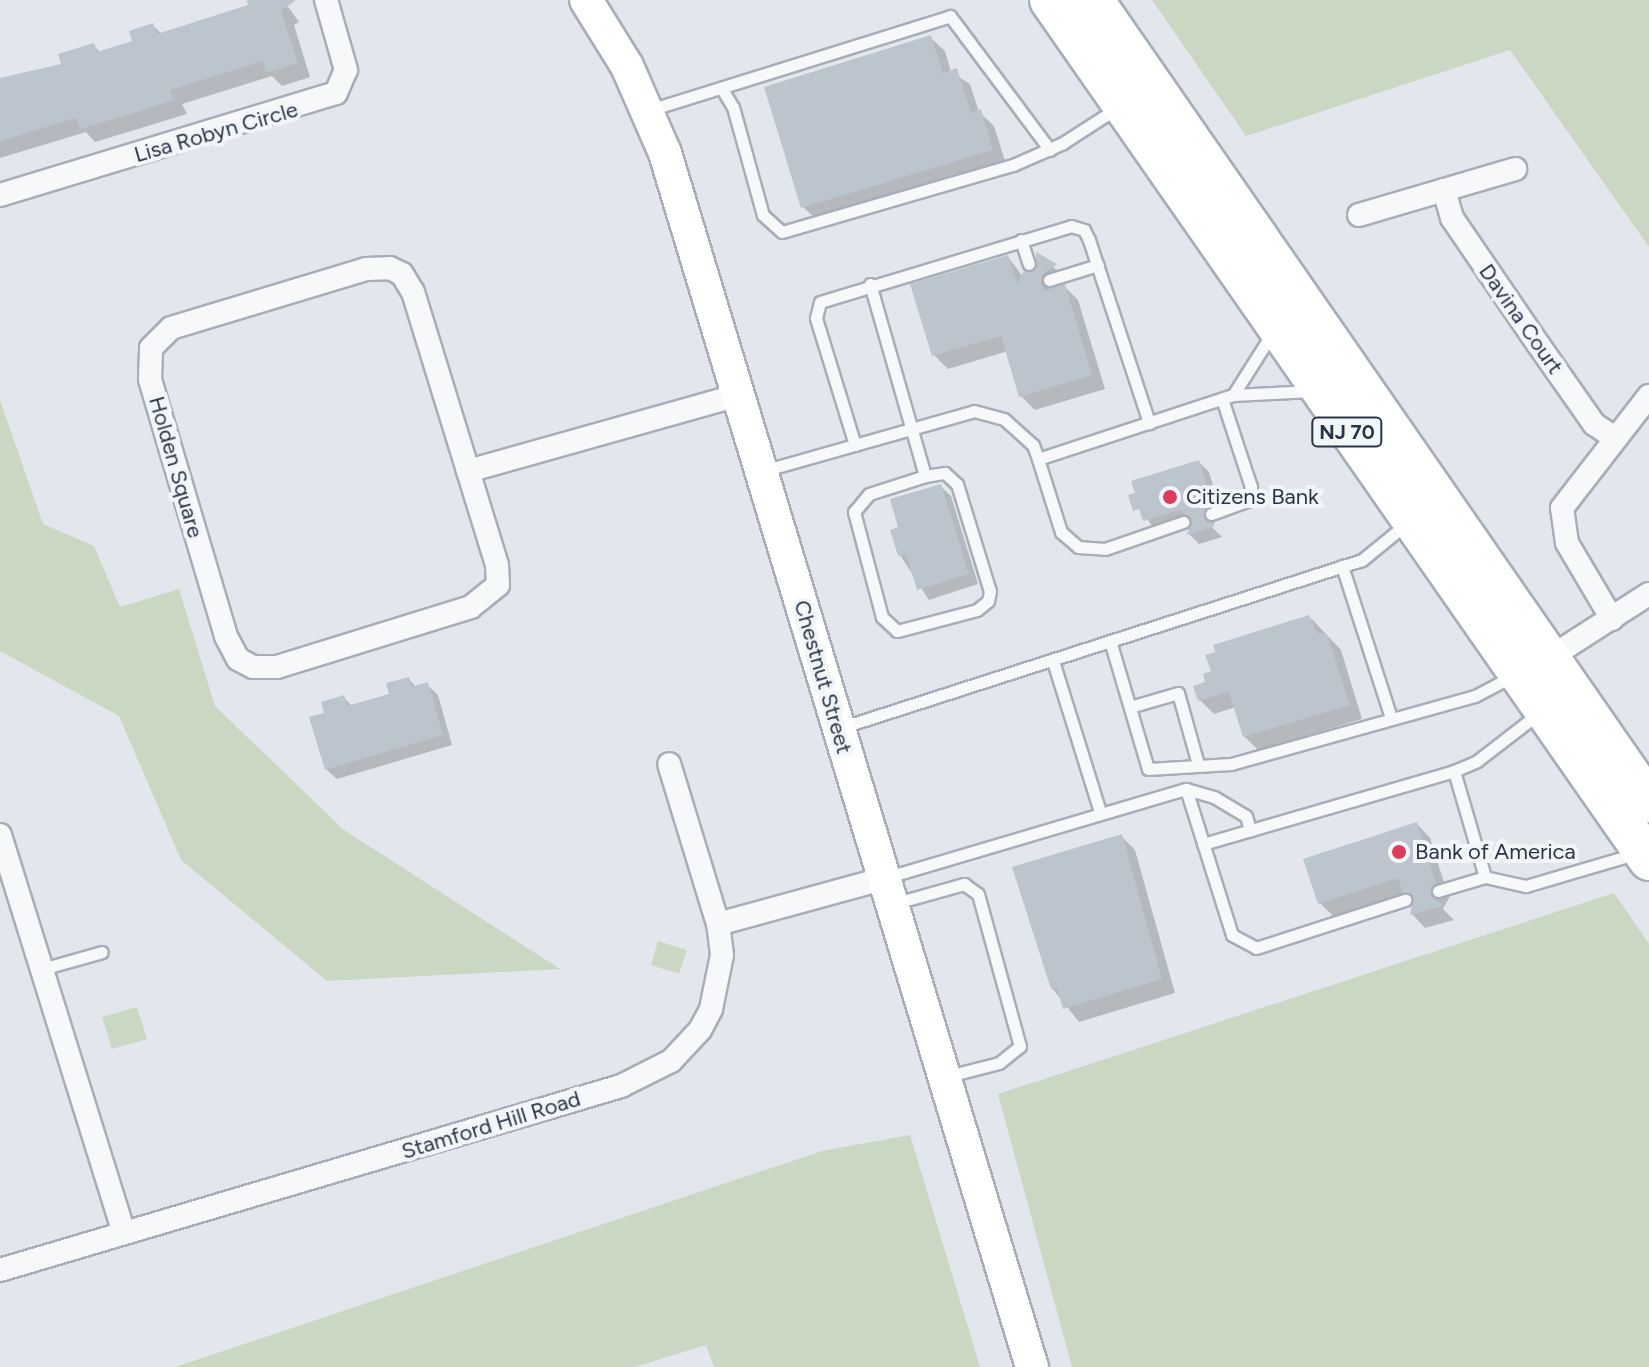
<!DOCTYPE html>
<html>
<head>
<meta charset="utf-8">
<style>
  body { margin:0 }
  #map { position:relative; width:1649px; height:1367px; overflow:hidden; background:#e3e7ed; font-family:Figtree,sans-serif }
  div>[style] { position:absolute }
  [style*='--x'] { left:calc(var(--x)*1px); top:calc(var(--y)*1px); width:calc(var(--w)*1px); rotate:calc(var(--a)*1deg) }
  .green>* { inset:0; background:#c9d7c3 }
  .shadow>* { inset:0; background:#0003 }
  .building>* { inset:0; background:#bcc4cd }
  .roads { filter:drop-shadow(2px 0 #a7aeb8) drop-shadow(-2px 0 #a7aeb8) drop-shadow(0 2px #a7aeb8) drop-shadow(0 -2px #a7aeb8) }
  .lane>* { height:11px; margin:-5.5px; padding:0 5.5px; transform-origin:5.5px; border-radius:5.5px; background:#f6f8fa }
  .street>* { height:22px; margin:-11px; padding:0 11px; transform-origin:11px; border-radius:11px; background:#f6f8fa }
  .secondary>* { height:32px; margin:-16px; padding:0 16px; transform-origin:16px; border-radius:16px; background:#fff }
  .highway>* { height:40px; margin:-20px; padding:0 20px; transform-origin:20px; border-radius:20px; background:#fff }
  .dots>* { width:22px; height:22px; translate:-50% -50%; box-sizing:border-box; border:4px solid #f3f6f9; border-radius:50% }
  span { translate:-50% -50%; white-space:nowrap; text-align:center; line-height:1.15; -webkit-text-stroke:8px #f3f6f9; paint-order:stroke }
  .shield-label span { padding:2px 6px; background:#f3f6f9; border:2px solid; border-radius:6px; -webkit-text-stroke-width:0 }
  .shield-label { font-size:20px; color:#283547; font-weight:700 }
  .street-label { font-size:22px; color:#283547 }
  .poi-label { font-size:22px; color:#283547 }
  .left { translate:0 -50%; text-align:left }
</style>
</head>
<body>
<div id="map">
  <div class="green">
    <div style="clip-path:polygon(1152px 0,1649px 0,1649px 247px,1510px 50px,1246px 136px)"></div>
    <div style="clip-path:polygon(0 400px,43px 524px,94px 546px,120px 607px,179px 589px,215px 706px,344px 830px,560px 969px,327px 981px,181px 860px,119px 716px,0 651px)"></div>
    <div style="clip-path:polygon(1614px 893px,1649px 944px,1649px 1367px,1072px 1367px,998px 1094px)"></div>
    <div style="clip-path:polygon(658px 941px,687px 950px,679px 974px,651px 965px)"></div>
    <div style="clip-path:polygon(137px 1007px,147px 1039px,112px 1049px,102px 1017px)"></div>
    <div style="clip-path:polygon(910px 1135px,980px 1367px,714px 1367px,706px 1345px,635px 1367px,175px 1367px,822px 1151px)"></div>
  </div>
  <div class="shadow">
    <div style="clip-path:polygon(249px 0,286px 4px,299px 22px,294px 25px,310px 77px,282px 86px,272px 76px,182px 104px,187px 114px,95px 142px,86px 132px,0 158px,0 83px,64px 66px,93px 45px,101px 53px,134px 42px,153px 26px,162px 34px,251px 6px)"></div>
    <div style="clip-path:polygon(931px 38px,945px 51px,951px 72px,970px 84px,979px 112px,994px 126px,1006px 164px,817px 220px,803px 207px)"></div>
    <div style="clip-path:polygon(1038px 256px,1069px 279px,1062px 284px,1078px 300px,1105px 389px,1035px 410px,1021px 396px,1008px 351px,948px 369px,934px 355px,1008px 257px,1023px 277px,1038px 271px)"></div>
    <div style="clip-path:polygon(1199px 462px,1209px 472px,1221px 511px,1212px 527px,1222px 537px,1199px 544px,1190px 535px,1194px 518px,1155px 530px,1131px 496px)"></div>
    <div style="clip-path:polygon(940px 486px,951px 496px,978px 584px,929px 600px,900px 555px,901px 529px)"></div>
    <div style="clip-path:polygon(1312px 619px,1341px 650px,1362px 719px,1258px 750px,1244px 736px,1236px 707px,1214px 714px,1200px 700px,1213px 673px,1216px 646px)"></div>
    <div style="clip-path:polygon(409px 679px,417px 688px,427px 685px,438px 695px,452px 745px,337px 779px,326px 769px,327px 714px,344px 698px,352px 706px,391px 695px)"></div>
    <div style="clip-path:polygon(1417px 824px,1430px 838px,1449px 898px,1443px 909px,1454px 920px,1425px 928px,1412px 914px,1415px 902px,1407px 894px,1334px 917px,1320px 903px)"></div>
    <div style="clip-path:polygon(1121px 836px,1135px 850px,1175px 993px,1079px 1022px,1052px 988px)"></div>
  </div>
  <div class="building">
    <div style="clip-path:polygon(247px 0,296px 0,281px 11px,298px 63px,266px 73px,263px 61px,170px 90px,174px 100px,143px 110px,80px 129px,76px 118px,0 141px,0 78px,61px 64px,58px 54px,94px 43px,97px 52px,132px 41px,129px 31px,153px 23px,157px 34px,248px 5px)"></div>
    <div style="clip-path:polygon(931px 35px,943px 73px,957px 68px,971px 113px,981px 109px,993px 150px,801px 208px,764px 87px)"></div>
    <div style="clip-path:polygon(1036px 252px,1057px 264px,1042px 275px,1041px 283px,1044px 291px,1065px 284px,1092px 375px,1019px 397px,1001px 336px,932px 356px,910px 284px,1008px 255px,1017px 283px,1024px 271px,1036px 269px)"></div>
    <div style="clip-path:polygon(1199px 460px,1211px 499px,1203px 516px,1215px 526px,1187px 535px,1191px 520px,1180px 510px,1143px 521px,1139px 509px,1133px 511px,1128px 495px,1135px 493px,1131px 481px)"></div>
    <div style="clip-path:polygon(941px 484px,969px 574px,917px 590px,906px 554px,898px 556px,890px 530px,898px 527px,890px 499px)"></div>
    <div style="clip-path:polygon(1309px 615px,1317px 633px,1327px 634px,1350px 705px,1243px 737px,1229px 692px,1198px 701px,1193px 686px,1205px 682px,1203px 674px,1211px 671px,1205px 655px,1216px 652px,1213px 645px)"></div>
    <div style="clip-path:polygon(409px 677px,412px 687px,428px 682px,443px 735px,325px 770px,309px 717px,324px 713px,321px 702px,344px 695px,347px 706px,389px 694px,386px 683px)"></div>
    <div style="clip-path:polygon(1417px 822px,1436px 883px,1430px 894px,1443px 906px,1410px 915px,1413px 898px,1402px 892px,1398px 878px,1318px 904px,1303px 859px)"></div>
    <div style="clip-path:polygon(1122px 834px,1162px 979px,1063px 1009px,1057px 988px,1051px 989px,1012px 867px)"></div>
  </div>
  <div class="roads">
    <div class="lane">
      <div style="--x:722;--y:89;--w:21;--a:59"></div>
      <div style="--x:733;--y:107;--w:112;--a:74.5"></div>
      <div style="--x:763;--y:215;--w:25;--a:42"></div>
      <div style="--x:782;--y:232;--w:241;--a:-16.2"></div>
      <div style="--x:1013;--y:165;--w:55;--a:-23.7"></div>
      <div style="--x:1063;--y:143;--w:64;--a:-32.9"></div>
      <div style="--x:649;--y:110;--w:315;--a:-17.3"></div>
      <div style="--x:950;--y:16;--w:167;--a:53.3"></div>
      <div style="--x:1021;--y:240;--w:25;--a:72"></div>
      <div style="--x:1049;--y:280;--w:51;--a:-17"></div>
      <div style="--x:870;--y:284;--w:200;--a:74"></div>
      <div style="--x:925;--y:476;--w:20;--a:-9"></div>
      <div style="--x:945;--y:473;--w:16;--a:43"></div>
      <div style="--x:957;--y:484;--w:112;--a:72.9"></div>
      <div style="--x:990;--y:591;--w:10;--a:101"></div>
      <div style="--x:988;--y:601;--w:14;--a:141"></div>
      <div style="--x:977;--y:610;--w:83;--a:165.3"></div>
      <div style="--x:897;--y:631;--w:21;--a:-137"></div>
      <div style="--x:882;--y:617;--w:109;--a:-104.9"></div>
      <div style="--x:854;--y:512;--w:23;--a:-50"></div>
      <div style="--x:869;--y:494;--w:59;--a:-17.8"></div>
      <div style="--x:1273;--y:332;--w:75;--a:122.4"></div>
      <div style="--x:1233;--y:395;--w:79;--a:-2.9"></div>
      <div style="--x:855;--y:445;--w:133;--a:-107.1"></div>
      <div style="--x:816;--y:318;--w:16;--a:-76"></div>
      <div style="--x:820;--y:302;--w:262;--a:-16.8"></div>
      <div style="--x:1071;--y:226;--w:14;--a:17"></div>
      <div style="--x:1084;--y:230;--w:11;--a:63"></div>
      <div style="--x:1089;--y:240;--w:193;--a:71.8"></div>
      <div style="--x:1038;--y:459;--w:77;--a:72.5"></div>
      <div style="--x:1061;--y:532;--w:23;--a:41"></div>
      <div style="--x:1078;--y:547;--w:27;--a:4"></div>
      <div style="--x:1105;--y:549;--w:83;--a:-19.1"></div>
      <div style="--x:766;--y:470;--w:216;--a:-15.8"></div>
      <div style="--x:974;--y:411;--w:31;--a:15"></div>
      <div style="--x:1004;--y:419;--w:39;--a:42"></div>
      <div style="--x:1033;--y:445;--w:15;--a:70"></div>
      <div style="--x:1038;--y:459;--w:205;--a:-18.2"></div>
      <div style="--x:1211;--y:514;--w:38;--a:-20"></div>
      <div style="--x:1247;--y:501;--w:15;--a:-74"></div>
      <div style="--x:1251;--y:487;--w:93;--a:-108.2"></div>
      <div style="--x:1342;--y:566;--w:160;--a:72.1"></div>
      <div style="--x:1111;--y:644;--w:130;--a:73.5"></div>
      <div style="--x:1148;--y:769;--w:83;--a:-3.4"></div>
      <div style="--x:1231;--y:764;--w:253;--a:-15.6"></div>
      <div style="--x:1475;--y:696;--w:43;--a:-27.8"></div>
      <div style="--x:1053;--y:661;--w:158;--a:72.7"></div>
      <div style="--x:1130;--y:707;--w:50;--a:-16.3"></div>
      <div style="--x:1178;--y:693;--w:74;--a:74.3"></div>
      <div style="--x:843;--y:727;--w:545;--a:-17.84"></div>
      <div style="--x:1362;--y:560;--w:57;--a:-39.3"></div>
      <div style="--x:1454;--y:771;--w:110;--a:73.7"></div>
      <div style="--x:1186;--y:789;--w:153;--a:72.5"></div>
      <div style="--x:1232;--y:935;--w:27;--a:28"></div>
      <div style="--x:1256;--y:948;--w:157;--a:-17.9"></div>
      <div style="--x:1203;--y:844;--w:261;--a:-16.2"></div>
      <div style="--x:1454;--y:771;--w:25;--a:-23"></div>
      <div style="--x:1477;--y:761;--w:78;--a:-37.7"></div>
      <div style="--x:888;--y:877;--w:311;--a:-16.5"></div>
      <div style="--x:1186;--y:789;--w:29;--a:16"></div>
      <div style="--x:1214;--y:797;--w:37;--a:31"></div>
      <div style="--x:1246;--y:816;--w:15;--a:74"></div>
      <div style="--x:1438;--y:891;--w:49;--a:-16.6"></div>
      <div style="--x:1485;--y:877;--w:42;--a:12.4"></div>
      <div style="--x:1526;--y:886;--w:114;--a:-16.4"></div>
      <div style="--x:896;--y:903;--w:71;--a:-15.6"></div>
      <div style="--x:964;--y:884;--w:17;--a:36"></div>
      <div style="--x:978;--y:894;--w:158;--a:74.6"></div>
      <div style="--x:1020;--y:1046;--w:27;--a:141"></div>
      <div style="--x:999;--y:1063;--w:53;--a:165.7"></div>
      <div style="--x:42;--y:969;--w:62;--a:-15.8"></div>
    </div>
    <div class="street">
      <div style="--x:1444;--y:190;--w:29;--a:74"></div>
      <div style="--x:1452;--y:218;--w:153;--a:55.7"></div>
      <div style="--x:1538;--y:344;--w:98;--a:55"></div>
      <div style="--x:1594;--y:424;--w:23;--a:34"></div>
      <div style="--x:0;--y:195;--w:351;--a:-16.9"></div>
      <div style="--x:336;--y:93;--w:25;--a:-67"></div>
      <div style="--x:346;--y:70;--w:73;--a:-105.9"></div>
      <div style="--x:1359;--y:215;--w:163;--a:-16.4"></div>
      <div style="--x:390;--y:268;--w:13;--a:27"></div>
      <div style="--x:402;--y:274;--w:21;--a:59"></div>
      <div style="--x:413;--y:292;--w:286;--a:72.9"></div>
      <div style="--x:497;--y:565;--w:20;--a:87"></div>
      <div style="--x:498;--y:585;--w:35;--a:141"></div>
      <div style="--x:471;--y:607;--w:203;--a:162.8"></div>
      <div style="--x:277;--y:667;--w:24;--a:180"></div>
      <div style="--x:253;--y:667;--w:17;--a:-152"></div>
      <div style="--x:238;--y:659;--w:26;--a:-118"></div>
      <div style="--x:226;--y:636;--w:268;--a:-106.5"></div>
      <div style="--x:150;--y:379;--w:31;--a:-88"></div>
      <div style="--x:151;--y:348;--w:28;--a:-45"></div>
      <div style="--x:171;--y:328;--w:204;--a:-16.8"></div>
      <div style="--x:366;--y:269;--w:24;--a:-2"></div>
      <div style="--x:468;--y:471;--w:281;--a:-15.7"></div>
      <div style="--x:1612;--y:619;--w:88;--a:-120.6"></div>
      <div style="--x:1567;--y:543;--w:35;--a:-98"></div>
      <div style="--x:1562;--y:508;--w:142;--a:-52.2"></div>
      <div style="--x:1546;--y:660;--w:122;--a:-32.7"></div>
      <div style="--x:0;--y:835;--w:417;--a:72.7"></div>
      <div style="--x:718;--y:924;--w:171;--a:-15.3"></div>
      <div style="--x:0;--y:1270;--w:648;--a:-16.5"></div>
      <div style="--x:621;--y:1086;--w:56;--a:-26.6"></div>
      <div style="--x:671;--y:1061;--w:42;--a:-46.9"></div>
      <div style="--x:700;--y:1030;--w:24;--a:-62"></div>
      <div style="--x:711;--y:1009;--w:55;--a:-78.5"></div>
      <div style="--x:722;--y:955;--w:31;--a:-97"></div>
      <div style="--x:718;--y:924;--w:167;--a:-107"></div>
    </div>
    <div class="secondary">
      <div style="--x:586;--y:0;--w:78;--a:58.2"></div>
      <div style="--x:627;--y:66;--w:95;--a:66.4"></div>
      <div style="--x:665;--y:153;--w:1268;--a:73.18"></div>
    </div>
    <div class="highway">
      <div style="--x:1050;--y:0;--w:1048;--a:55.14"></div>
      <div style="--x:1093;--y:0;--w:976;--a:55.27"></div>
    </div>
  </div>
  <div class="dots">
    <div style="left:1170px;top:497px;background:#de3c5d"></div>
    <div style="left:1399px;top:852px;background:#de3c5d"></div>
  </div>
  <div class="shield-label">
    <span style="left:1347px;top:432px">NJ 70</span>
  </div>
  <div class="street-label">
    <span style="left:216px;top:132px;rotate:-16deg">Lisa Robyn Circle</span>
    <span style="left:1521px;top:319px;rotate:55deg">Davina Court</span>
    <span style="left:176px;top:467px;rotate:74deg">Holden Square</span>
    <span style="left:823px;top:677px;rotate:74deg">Chestnut Street</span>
    <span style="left:491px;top:1125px;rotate:-17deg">Stamford Hill Road</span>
  </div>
  <div class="poi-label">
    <span class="left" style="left:1186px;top:497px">Citizens Bank</span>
    <span class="left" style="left:1415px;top:852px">Bank of America</span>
  </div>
</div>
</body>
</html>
